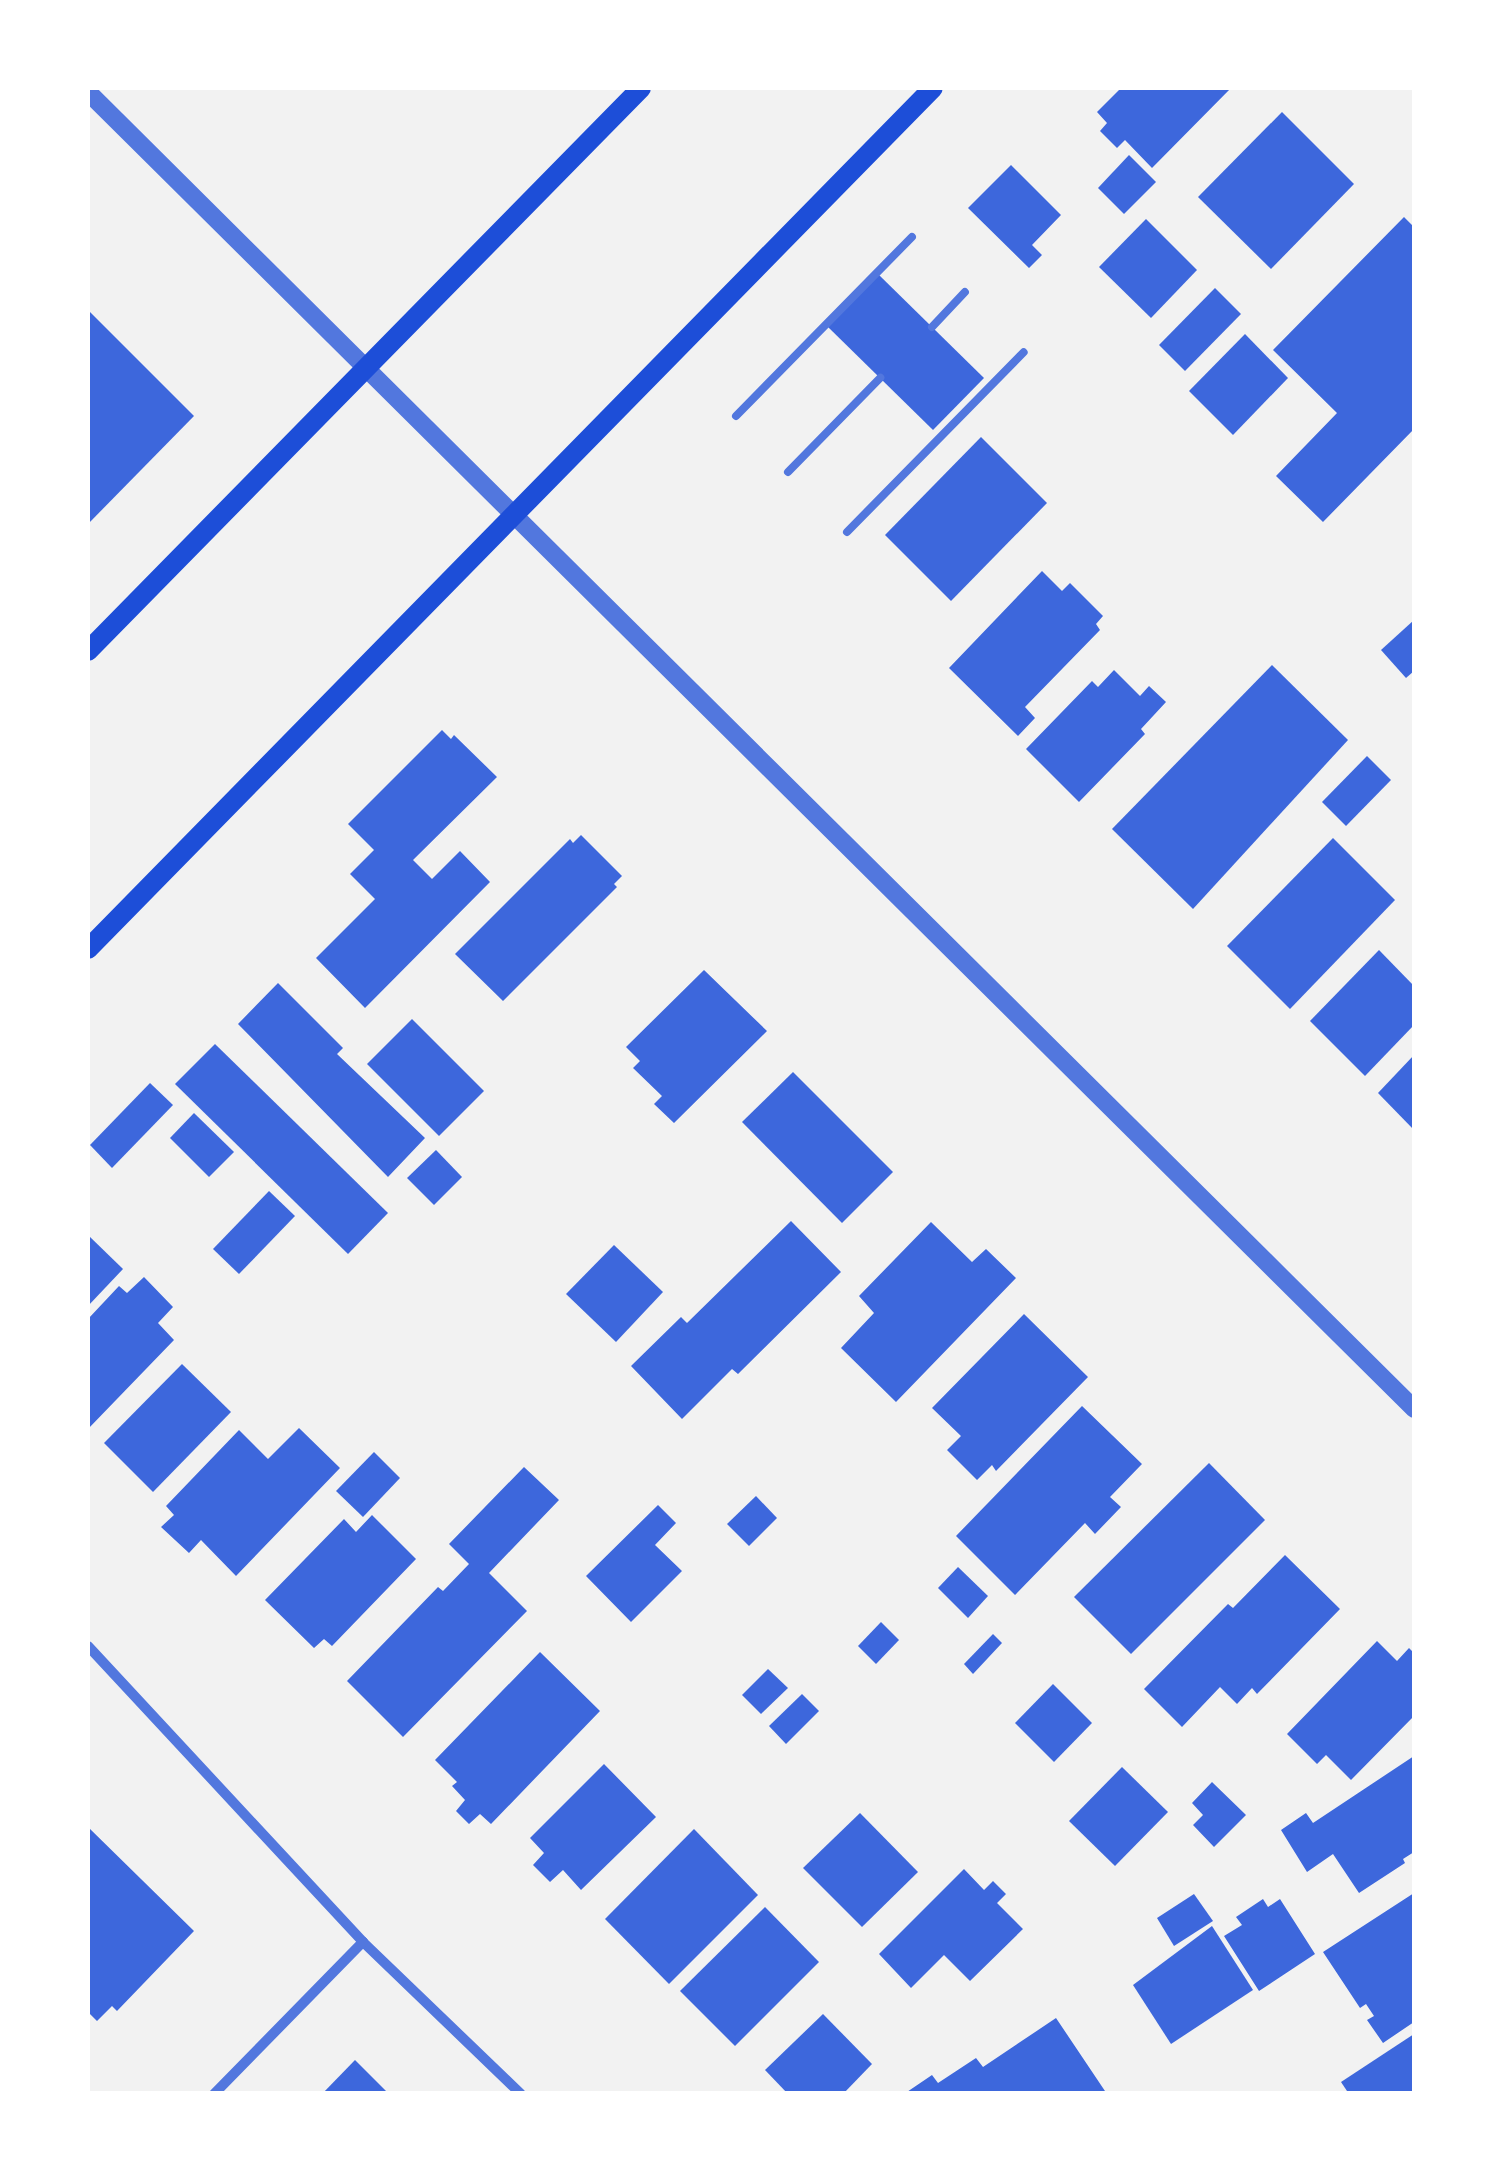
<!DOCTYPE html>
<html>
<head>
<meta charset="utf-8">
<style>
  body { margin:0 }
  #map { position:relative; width:1502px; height:2181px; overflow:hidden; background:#f2f2f2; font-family:"Sofia Sans Condensed",sans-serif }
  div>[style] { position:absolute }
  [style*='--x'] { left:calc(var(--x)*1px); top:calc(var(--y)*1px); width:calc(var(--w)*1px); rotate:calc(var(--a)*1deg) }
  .building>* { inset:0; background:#3d67dc }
  .service>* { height:8px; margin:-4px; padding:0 4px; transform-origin:4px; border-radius:4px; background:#5277de }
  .minor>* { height:10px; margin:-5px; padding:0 5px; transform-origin:5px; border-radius:5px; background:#5277de }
  .tertiary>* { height:18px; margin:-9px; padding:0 9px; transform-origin:9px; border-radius:9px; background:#5277de }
  .secondary>* { height:20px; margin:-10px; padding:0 10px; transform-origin:10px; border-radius:10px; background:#1d4ed8 }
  span { translate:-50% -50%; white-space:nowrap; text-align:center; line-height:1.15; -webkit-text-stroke:8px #fff; paint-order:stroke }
  .frame { position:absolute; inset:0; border:90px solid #fff; pointer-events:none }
</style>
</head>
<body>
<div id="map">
  <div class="building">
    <div style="clip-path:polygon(1121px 88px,1231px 88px,1152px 168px,1125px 140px,1117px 148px,1100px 131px,1107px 123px,1097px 112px)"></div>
    <div style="clip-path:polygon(1282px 112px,1354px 184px,1271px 269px,1198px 197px)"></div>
    <div style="clip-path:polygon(1129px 155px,1156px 182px,1124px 214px,1098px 188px)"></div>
    <div style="clip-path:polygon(1011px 165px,1061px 215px,1032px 245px,1042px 255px,1029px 268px,968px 208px)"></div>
    <div style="clip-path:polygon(1404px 217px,1414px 227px,1414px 429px,1323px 522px,1276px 476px,1337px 413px,1273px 350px)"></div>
    <div style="clip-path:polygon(1146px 219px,1197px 270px,1151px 318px,1099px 267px)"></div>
    <div style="clip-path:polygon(878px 274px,984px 378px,933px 430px,828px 327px)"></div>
    <div style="clip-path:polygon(1215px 288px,1241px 314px,1185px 371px,1159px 345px)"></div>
    <div style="clip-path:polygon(88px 310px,194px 416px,88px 524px)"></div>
    <div style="clip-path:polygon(1245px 334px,1288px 378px,1233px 435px,1189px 391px)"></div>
    <div style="clip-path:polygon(981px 437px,1047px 503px,951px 601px,885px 535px)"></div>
    <div style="clip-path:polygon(1042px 571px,1062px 591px,1070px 583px,1103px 616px,1096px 624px,1100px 630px,1025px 707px,1035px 718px,1018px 736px,949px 668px)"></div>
    <div style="clip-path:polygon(1414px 620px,1414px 671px,1406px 678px,1381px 650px)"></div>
    <div style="clip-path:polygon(1272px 665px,1348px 740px,1193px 909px,1112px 829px)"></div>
    <div style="clip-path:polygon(1114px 670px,1140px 696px,1149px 686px,1166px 702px,1141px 729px,1145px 734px,1079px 802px,1026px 749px,1092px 681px,1098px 687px)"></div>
    <div style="clip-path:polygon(442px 730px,451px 739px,454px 735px,497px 777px,413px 860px,432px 879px,460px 851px,490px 882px,365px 1008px,316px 958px,375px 899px,350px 874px,374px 850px,348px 824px)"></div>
    <div style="clip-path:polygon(1367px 756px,1391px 780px,1346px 826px,1322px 802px)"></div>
    <div style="clip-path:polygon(581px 835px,622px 876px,614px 884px,617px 887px,503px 1001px,455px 954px,570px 839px,573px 843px)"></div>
    <div style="clip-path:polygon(1333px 838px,1395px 900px,1290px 1009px,1227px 946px)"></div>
    <div style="clip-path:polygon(1379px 950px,1414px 986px,1414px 1025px,1365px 1076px,1310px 1021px)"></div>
    <div style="clip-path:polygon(704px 970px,767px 1031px,674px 1123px,654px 1104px,662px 1096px,633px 1068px,640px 1061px,626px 1047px)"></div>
    <div style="clip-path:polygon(278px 983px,343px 1048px,337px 1054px,425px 1138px,388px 1177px,238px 1024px)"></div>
    <div style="clip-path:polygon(412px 1019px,484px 1091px,439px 1136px,367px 1064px)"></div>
    <div style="clip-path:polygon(215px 1044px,388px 1213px,348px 1254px,175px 1084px)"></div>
    <div style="clip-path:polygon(1414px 1055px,1414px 1130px,1378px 1093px)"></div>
    <div style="clip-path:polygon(793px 1072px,893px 1172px,842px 1223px,742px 1122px)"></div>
    <div style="clip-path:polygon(150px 1083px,173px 1105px,112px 1168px,90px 1145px)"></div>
    <div style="clip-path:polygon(194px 1113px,234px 1152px,209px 1177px,170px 1138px)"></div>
    <div style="clip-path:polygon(436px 1150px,462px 1177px,434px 1205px,407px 1178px)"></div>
    <div style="clip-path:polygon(269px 1191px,295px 1216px,239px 1274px,213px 1249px)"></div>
    <div style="clip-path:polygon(791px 1221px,841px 1272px,738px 1374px,732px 1369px,682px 1419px,631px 1366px,681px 1317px,687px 1323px)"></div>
    <div style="clip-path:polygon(931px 1222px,972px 1262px,986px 1249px,1016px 1278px,896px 1402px,841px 1348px,874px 1313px,859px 1296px)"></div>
    <div style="clip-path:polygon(88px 1235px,123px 1269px,88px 1306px)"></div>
    <div style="clip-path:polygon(614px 1245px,663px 1292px,616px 1342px,566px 1294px)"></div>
    <div style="clip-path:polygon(144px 1277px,173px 1307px,158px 1323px,174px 1340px,88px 1429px,88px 1319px,119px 1286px,127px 1293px)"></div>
    <div style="clip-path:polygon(1024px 1314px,1088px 1377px,996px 1471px,992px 1465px,977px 1480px,947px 1450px,961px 1436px,932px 1408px)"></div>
    <div style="clip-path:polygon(182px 1364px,231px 1412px,153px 1492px,104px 1443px)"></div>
    <div style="clip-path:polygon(1082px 1406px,1142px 1464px,1110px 1497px,1121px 1507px,1095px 1534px,1085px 1523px,1015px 1595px,956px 1536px)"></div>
    <div style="clip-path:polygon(299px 1428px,340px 1468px,236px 1576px,201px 1540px,189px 1553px,161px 1527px,174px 1515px,166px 1506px,239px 1430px,268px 1459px)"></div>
    <div style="clip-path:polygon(374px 1452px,400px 1478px,363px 1517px,336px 1491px)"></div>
    <div style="clip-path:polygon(1209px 1463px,1265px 1520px,1131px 1654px,1074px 1597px)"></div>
    <div style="clip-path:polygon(524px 1467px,559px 1500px,489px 1573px,527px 1611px,403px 1737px,347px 1681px,438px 1587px,443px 1591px,469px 1564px,449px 1544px)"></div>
    <div style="clip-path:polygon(756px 1496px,777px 1518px,749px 1546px,727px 1524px)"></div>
    <div style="clip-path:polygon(658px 1505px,676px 1523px,655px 1545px,682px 1571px,631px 1622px,586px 1576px)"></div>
    <div style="clip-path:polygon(372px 1515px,416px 1559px,332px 1646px,324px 1639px,314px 1648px,265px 1600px,344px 1519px,356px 1532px)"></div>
    <div style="clip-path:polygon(1285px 1555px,1340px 1609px,1257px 1694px,1252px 1688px,1237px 1704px,1220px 1687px,1182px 1727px,1144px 1689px,1228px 1604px,1233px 1608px)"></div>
    <div style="clip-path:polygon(958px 1567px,988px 1596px,968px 1618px,938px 1588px)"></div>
    <div style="clip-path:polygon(881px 1622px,899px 1640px,876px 1664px,858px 1646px)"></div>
    <div style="clip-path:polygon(993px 1634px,1002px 1643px,973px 1674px,964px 1664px)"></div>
    <div style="clip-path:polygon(1377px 1641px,1397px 1661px,1409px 1648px,1414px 1653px,1414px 1716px,1351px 1780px,1326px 1755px,1317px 1764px,1287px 1734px)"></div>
    <div style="clip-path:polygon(540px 1652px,600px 1711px,491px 1824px,480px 1814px,469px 1824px,456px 1811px,465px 1800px,452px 1786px,457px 1782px,435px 1760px)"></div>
    <div style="clip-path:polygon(768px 1669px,788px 1688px,761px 1714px,742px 1695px)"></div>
    <div style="clip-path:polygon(1053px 1684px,1092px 1723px,1054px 1762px,1015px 1723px)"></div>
    <div style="clip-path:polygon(802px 1694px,819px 1711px,786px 1744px,769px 1726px)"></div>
    <div style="clip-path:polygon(1414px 1756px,1414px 1852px,1403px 1859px,1405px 1863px,1359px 1893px,1333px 1854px,1307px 1872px,1281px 1830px,1306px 1813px,1313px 1823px)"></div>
    <div style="clip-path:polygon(604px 1764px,656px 1817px,581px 1890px,563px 1870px,550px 1882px,533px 1865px,544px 1853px,530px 1838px)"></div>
    <div style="clip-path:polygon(1122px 1767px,1168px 1812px,1115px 1866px,1069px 1821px)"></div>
    <div style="clip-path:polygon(1212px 1782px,1246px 1815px,1214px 1847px,1193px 1825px,1203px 1815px,1192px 1803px)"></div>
    <div style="clip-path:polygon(860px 1813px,918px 1872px,862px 1927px,803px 1868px)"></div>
    <div style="clip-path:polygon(88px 1827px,194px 1931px,117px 2011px,112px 2006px,97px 2021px,88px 2012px)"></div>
    <div style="clip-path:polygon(694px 1829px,758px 1895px,669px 1984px,605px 1919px)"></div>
    <div style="clip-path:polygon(964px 1869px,984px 1890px,993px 1881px,1006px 1894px,997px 1903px,1023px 1929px,970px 1981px,944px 1955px,911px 1988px,879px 1954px)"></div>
    <div style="clip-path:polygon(1414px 1893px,1414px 2022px,1383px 2043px,1367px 2020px,1374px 2016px,1366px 2004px,1360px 2008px,1323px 1952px)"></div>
    <div style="clip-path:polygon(1194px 1894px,1213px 1921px,1174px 1946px,1157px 1918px)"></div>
    <div style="clip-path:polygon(1263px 1899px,1268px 1907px,1280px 1899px,1315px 1954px,1259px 1991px,1224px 1936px,1242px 1925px,1236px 1917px)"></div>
    <div style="clip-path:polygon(765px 1907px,819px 1962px,735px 2046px,680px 1991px)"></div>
    <div style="clip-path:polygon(1212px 1926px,1253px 1990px,1171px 2044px,1133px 1985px)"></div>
    <div style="clip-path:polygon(823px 2014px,872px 2064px,843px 2094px,788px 2094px,765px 2070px)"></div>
    <div style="clip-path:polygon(1056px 2018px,1107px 2094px,904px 2094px,932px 2075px,938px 2083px,976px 2058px,983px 2067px)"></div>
    <div style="clip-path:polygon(1414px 2034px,1414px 2094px,1349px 2094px,1341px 2082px)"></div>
    <div style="clip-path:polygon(355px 2060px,389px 2094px,322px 2094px)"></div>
  </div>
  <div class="service">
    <div style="--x:932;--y:327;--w:48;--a:-46.7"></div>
    <div style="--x:736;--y:416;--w:251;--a:-45.5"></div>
    <div style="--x:788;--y:472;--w:132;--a:-45.6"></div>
    <div style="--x:847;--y:532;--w:252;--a:-45.5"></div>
  </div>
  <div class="minor">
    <div style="--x:88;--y:1646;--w:404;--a:47.1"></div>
    <div style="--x:363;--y:1942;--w:219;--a:43.9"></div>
    <div style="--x:214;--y:2094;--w:213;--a:-45.6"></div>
  </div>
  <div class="tertiary">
    <div style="--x:88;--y:92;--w:1869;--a:44.8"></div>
  </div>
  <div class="secondary">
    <div style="--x:88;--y:651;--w:789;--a:-45.51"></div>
    <div style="--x:88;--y:949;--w:1206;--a:-45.54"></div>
  </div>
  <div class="frame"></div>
</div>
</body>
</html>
